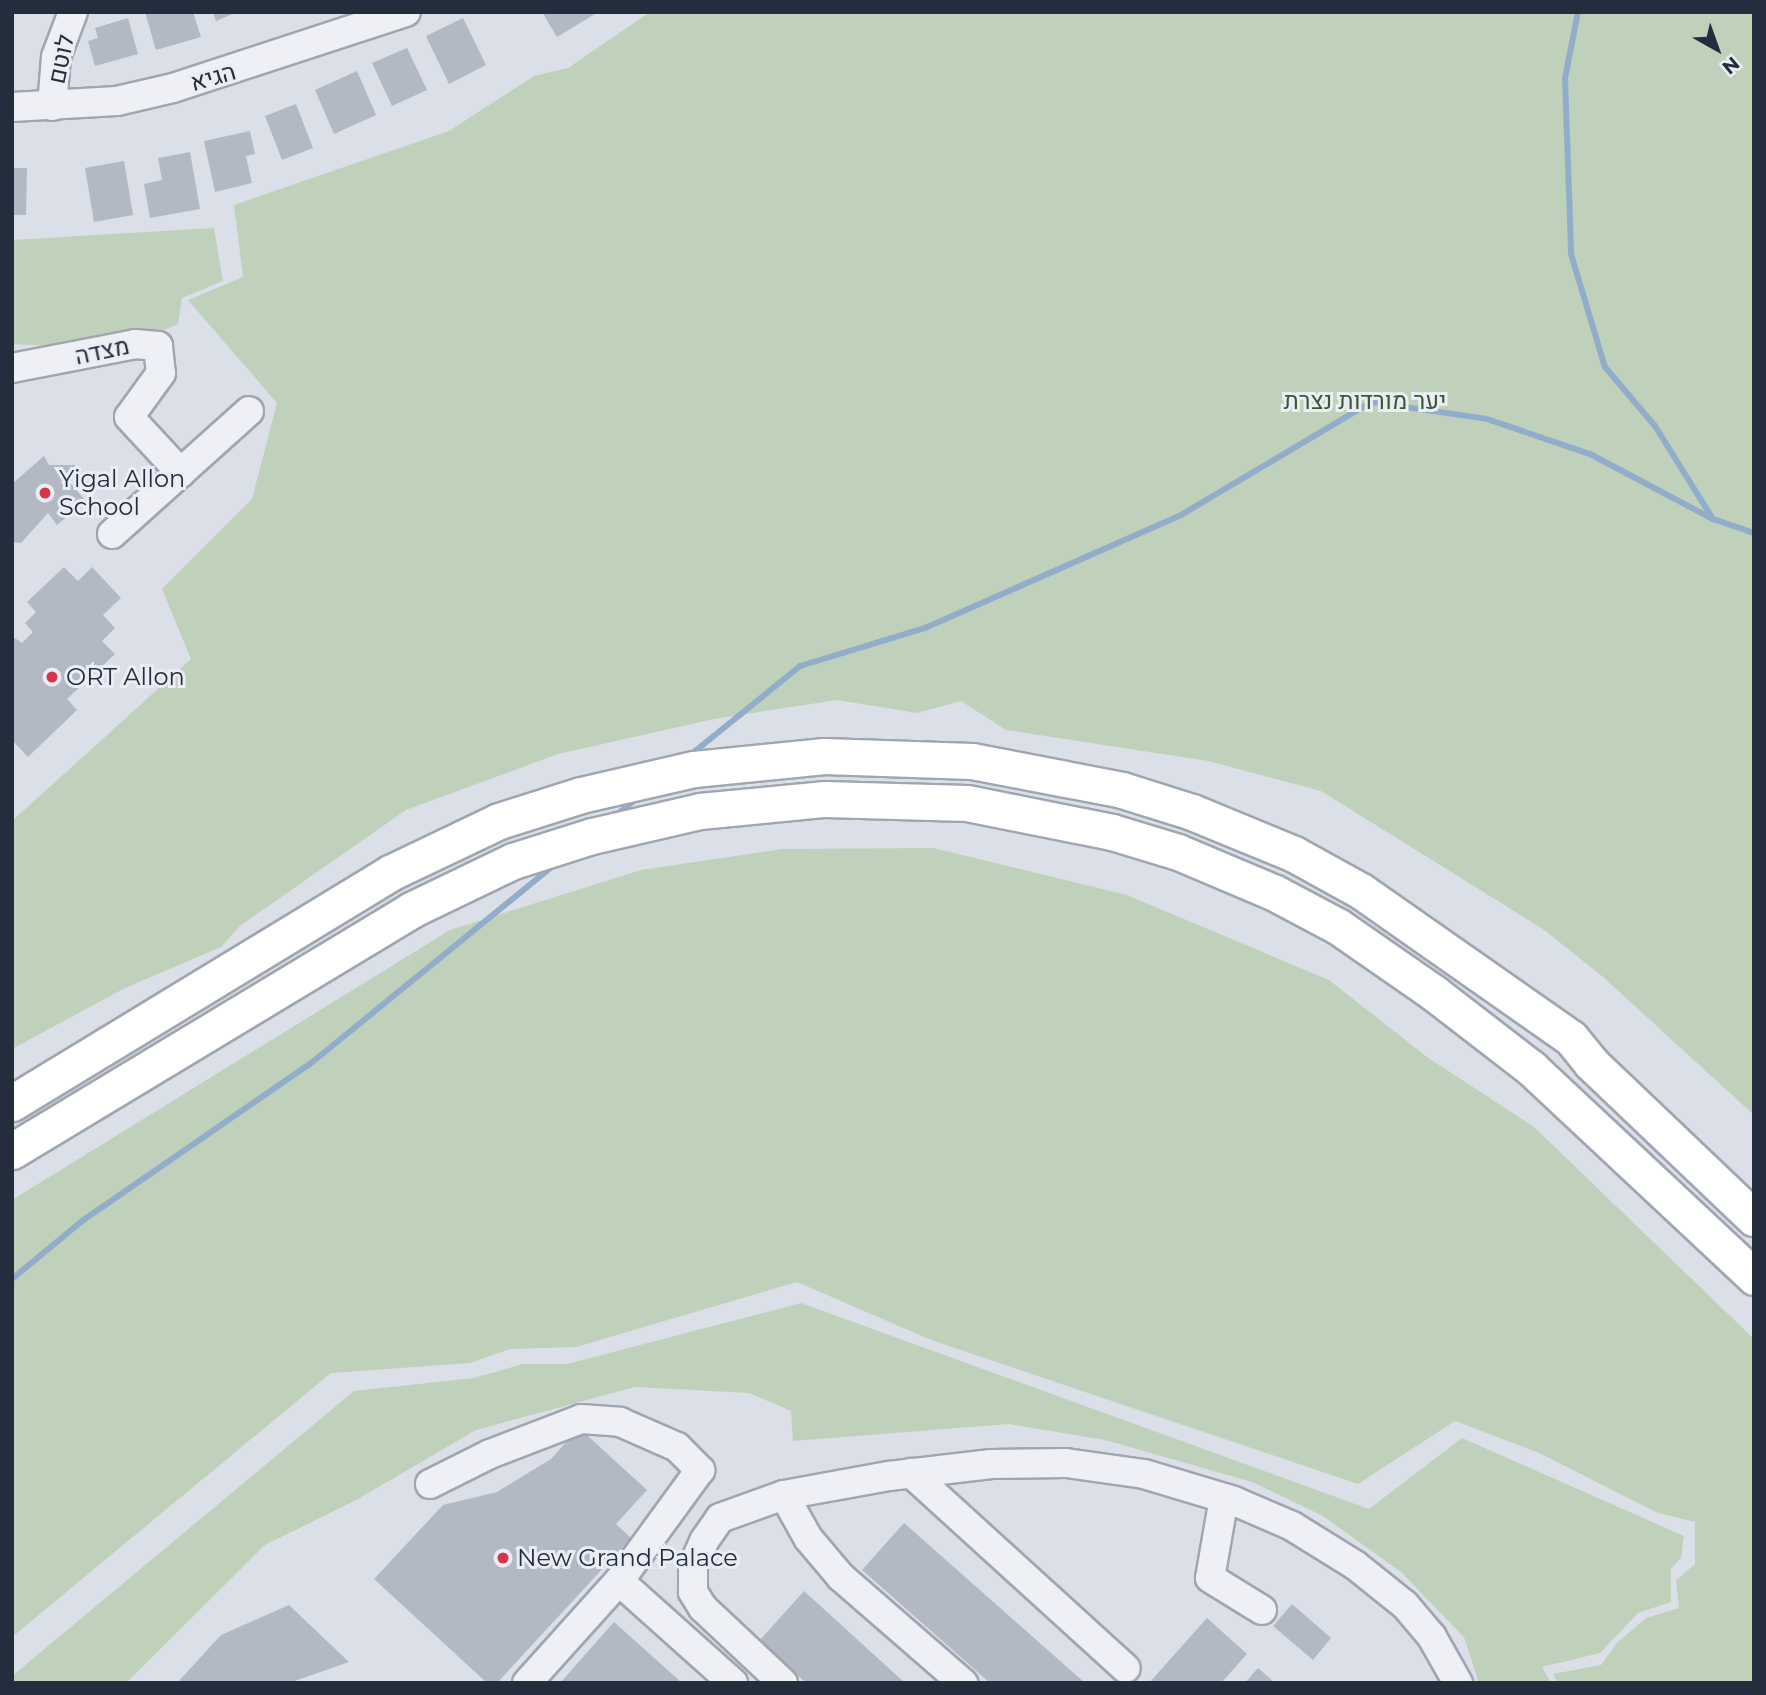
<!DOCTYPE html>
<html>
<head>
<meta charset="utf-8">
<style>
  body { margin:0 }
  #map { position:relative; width:1766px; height:1695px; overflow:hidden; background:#dbdfe7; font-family:Montserrat,Heebo,sans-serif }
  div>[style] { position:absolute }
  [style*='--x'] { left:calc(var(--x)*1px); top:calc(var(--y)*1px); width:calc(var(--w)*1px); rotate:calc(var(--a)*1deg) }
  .green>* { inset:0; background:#c0d1bb }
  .stream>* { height:6px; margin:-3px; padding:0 3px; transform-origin:3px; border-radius:3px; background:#92adca }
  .building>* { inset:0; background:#b2b8c4 }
  .roads { filter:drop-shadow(2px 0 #a0a6b1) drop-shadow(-2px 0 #a0a6b1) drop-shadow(0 2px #a0a6b1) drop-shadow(0 -2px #a0a6b1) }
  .minor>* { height:28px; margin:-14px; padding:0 14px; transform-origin:14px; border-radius:14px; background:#eef0f5 }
  .major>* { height:35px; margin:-17.5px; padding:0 17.5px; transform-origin:17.5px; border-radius:17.5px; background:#fff }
  .dots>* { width:19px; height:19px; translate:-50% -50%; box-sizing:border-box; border:4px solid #eaeef4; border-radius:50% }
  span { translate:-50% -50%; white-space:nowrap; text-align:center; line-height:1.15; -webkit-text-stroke:6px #eaeef4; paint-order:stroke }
  .street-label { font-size:24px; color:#242d3d }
  .park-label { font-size:24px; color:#385a30 }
  .poi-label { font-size:24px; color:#242d3d }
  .left { translate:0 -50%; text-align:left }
  .frame { position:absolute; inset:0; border:14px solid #242d3d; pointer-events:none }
  .north { position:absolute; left:1682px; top:14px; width:70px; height:70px; -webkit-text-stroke:5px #eaeef4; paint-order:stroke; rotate:140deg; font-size:19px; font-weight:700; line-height:28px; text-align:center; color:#242d3d }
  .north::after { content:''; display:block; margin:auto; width:24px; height:32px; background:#242d3d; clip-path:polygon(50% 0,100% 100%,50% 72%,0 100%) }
</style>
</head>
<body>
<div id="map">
  <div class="green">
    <div style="clip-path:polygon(650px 12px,1754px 12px,1754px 1115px,1603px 977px,1543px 929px,1321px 791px,1208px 761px,1006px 730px,961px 701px,917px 713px,837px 700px,714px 719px,558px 754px,406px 810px,241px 925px,221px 947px,125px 988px,12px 1049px,12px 821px,191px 659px,162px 589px,252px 499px,277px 403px,188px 300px,243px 277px,234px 205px,449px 131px,534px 76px,568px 68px)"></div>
    <div style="clip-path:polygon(214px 228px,223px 281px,182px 298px,178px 324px,145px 338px,94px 348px,12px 344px,12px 240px)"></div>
    <div style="clip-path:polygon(933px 848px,1127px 895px,1329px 980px,1427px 1057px,1534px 1127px,1754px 1339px,1754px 1683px,1558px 1683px,1553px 1674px,1601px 1665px,1616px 1644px,1646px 1618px,1679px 1608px,1676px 1580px,1695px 1564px,1695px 1522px,1658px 1513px,1539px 1453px,1455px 1421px,1358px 1484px,931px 1340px,797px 1282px,576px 1347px,510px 1349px,470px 1363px,331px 1373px,12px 1637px,12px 1200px,450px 930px,641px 870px,782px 849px)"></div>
    <div style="clip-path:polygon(801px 1303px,1369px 1509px,1462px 1438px,1684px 1536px,1681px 1558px,1671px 1569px,1671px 1602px,1638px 1613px,1600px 1653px,1542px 1667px,1551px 1683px,1479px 1683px,1464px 1637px,1401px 1572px,1323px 1516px,1252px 1482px,1105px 1440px,1009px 1424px,793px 1441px,791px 1411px,749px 1393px,635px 1387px,476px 1430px,358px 1499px,265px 1545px,126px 1683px,12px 1683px,12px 1676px,354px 1391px,474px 1378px,523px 1364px,567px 1364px)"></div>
  </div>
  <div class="stream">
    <div style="--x:1578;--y:12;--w:67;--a:101.1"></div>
    <div style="--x:1565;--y:78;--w:176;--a:88"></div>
    <div style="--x:1571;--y:254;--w:118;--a:73.3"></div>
    <div style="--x:1605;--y:367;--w:77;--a:49.7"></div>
    <div style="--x:1655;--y:426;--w:110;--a:58.1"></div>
    <div style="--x:689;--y:756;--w:143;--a:-39"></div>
    <div style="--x:800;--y:666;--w:131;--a:-16.9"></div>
    <div style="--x:925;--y:628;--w:280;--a:-23.8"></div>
    <div style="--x:1181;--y:515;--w:221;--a:-30.7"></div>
    <div style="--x:1371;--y:402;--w:117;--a:8.3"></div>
    <div style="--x:1487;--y:419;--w:109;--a:18.8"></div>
    <div style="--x:1590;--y:454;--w:139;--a:27.9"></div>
    <div style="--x:1713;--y:519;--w:43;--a:18.9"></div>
    <div style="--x:615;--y:816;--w:32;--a:-39"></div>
    <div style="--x:12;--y:1279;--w:91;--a:-39.6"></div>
    <div style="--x:82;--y:1221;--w:277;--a:-34.6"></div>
    <div style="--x:310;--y:1064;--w:320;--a:-39.2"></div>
  </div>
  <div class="building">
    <div style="clip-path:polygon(145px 12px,193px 12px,201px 37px,156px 50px)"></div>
    <div style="clip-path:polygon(213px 12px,237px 12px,216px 21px)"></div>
    <div style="clip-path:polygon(542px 12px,593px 12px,595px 14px,557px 37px)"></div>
    <div style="clip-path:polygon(128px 18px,138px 54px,95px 66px,88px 41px,98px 38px,95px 28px)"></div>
    <div style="clip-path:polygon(463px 18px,486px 65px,449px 84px,426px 36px)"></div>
    <div style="clip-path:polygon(407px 48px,427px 90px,392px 106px,372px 63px)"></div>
    <div style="clip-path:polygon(357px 71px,376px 115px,334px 134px,315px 90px)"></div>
    <div style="clip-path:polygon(296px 104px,313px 148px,282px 160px,265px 116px)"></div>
    <div style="clip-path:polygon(250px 131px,255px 154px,246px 156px,252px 183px,215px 192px,204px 141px)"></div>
    <div style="clip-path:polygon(190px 152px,200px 209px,150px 218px,144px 184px,162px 180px,158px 158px)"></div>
    <div style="clip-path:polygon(124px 161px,133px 215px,94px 222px,85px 168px)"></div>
    <div style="clip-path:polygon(12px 168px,27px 168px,26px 215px,12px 215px)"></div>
    <div style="clip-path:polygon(44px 456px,49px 465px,75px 465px,71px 484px,86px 501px,57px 525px,48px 513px,21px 543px,12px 542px,12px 484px)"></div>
    <div style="clip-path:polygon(64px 567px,78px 581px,92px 567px,121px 598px,103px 615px,115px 628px,102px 641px,115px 654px,67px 699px,77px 710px,28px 757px,12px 740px,12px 636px,22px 643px,33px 632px,25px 623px,36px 612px,27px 602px)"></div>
    <div style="clip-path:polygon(579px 1428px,647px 1490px,616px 1524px,631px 1538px,497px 1683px,487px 1683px,374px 1579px,443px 1505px,497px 1492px,551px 1459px)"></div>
    <div style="clip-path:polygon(904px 1523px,1085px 1683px,990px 1683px,862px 1570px)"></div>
    <div style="clip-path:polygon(804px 1591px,905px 1683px,806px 1683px,760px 1640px)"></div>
    <div style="clip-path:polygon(1292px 1604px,1331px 1638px,1313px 1660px,1273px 1626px)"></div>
    <div style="clip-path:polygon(289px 1605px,349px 1662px,289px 1683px,177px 1683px,221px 1635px)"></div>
    <div style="clip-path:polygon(1207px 1618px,1247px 1654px,1221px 1683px,1149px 1683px)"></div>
    <div style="clip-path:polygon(614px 1622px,682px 1683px,560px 1683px)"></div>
    <div style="clip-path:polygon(1258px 1668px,1275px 1683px,1245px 1683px)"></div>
  </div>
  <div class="roads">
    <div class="minor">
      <div style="--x:52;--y:106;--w:49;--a:-85.3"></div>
      <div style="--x:56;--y:57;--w:48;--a:-69.3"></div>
      <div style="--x:12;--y:107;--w:105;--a:-3.3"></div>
      <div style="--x:117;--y:101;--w:57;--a:-13.1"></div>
      <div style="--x:173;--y:88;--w:245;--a:-18.1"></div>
      <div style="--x:12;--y:368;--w:125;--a:-11"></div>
      <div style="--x:135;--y:344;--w:23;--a:5"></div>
      <div style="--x:158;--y:346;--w:27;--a:84"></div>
      <div style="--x:161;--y:373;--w:54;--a:126"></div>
      <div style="--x:129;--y:417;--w:76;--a:47.1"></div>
      <div style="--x:112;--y:534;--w:184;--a:-41.9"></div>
      <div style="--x:911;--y:1473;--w:290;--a:42.3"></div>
      <div style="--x:430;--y:1484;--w:67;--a:-26.6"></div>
      <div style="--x:490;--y:1454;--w:97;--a:-21"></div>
      <div style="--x:581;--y:1419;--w:39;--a:4"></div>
      <div style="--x:620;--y:1422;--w:62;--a:23.7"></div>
      <div style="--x:677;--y:1447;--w:33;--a:45"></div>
      <div style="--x:700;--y:1470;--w:137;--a:126.1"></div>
      <div style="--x:784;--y:1495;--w:49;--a:60.8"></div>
      <div style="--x:808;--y:1538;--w:51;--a:49.8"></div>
      <div style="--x:841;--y:1577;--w:162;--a:41"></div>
      <div style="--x:1224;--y:1498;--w:81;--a:99.9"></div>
      <div style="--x:1210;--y:1578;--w:61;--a:31.6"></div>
      <div style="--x:527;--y:1683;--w:137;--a:-48"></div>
      <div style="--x:619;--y:1581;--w:153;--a:41.8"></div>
      <div style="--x:783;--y:1683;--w:110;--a:-136.8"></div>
      <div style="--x:703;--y:1608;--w:19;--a:-122"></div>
      <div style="--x:693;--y:1592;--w:26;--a:-90"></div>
      <div style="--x:693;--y:1566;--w:27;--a:-66"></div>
      <div style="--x:704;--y:1541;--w:28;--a:-55"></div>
      <div style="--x:720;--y:1518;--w:68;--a:-19.8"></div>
      <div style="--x:784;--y:1495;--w:107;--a:-10.3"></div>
      <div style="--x:889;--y:1476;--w:103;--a:-6.7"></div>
      <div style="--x:991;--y:1464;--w:75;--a:-0.8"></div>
      <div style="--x:1066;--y:1463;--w:79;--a:8"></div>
      <div style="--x:1144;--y:1474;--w:94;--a:16.7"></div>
      <div style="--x:1234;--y:1501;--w:63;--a:23.3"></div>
      <div style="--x:1292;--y:1526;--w:74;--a:31.8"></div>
      <div style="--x:1355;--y:1565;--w:64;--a:38.7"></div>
      <div style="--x:1405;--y:1605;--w:42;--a:49.8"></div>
      <div style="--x:1432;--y:1637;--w:53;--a:60.5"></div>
    </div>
    <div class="major">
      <div style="--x:12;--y:1103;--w:442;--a:-31.3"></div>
      <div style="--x:390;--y:873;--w:121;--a:-25.5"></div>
      <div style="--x:499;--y:821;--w:86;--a:-17.6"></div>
      <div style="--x:581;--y:795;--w:116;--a:-13"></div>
      <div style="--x:694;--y:769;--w:131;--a:-5.7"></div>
      <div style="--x:824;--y:756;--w:148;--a:1.9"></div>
      <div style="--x:972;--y:761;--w:153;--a:10.9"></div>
      <div style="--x:1122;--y:790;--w:73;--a:17.4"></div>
      <div style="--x:1192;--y:812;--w:110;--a:22.4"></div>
      <div style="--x:1294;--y:854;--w:77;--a:28.9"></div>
      <div style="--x:1361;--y:891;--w:256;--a:35"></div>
      <div style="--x:1571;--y:1038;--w:32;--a:51"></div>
      <div style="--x:1591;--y:1063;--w:225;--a:43.6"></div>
      <div style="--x:12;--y:1151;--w:466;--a:-31.1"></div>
      <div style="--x:411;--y:910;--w:113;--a:-25.7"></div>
      <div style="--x:513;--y:861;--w:83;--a:-17.6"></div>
      <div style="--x:592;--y:836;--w:111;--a:-13"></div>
      <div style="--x:700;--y:811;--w:126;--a:-5.5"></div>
      <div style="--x:825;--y:799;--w:142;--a:1.6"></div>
      <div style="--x:967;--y:803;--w:148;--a:11.3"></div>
      <div style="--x:1112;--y:832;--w:69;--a:16.9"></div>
      <div style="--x:1178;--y:852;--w:105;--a:22.9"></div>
      <div style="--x:1275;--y:893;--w:72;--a:28"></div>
      <div style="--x:1339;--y:927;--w:116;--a:34.8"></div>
      <div style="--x:1434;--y:993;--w:123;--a:37.7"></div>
      <div style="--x:1531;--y:1068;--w:306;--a:43.1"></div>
    </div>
  </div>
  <div class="dots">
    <div style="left:45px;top:493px;background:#d7344b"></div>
    <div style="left:52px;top:677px;background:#d7344b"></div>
    <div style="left:503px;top:1558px;background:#d7344b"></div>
  </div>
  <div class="street-label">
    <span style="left:61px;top:59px;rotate:-78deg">לוטם</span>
    <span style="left:213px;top:77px;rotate:-16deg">הגיא</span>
    <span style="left:102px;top:351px;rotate:-12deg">מצדה</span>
  </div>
  <div class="park-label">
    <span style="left:1365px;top:401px">יער מורדות נצרת</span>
  </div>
  <div class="poi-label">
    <span class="left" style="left:59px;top:493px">Yigal Allon<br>School</span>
    <span class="left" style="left:66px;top:677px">ORT Allon</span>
    <span class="left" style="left:517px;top:1558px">New Grand Palace</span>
  </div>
  <div class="frame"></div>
  <div class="north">N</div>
</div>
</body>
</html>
